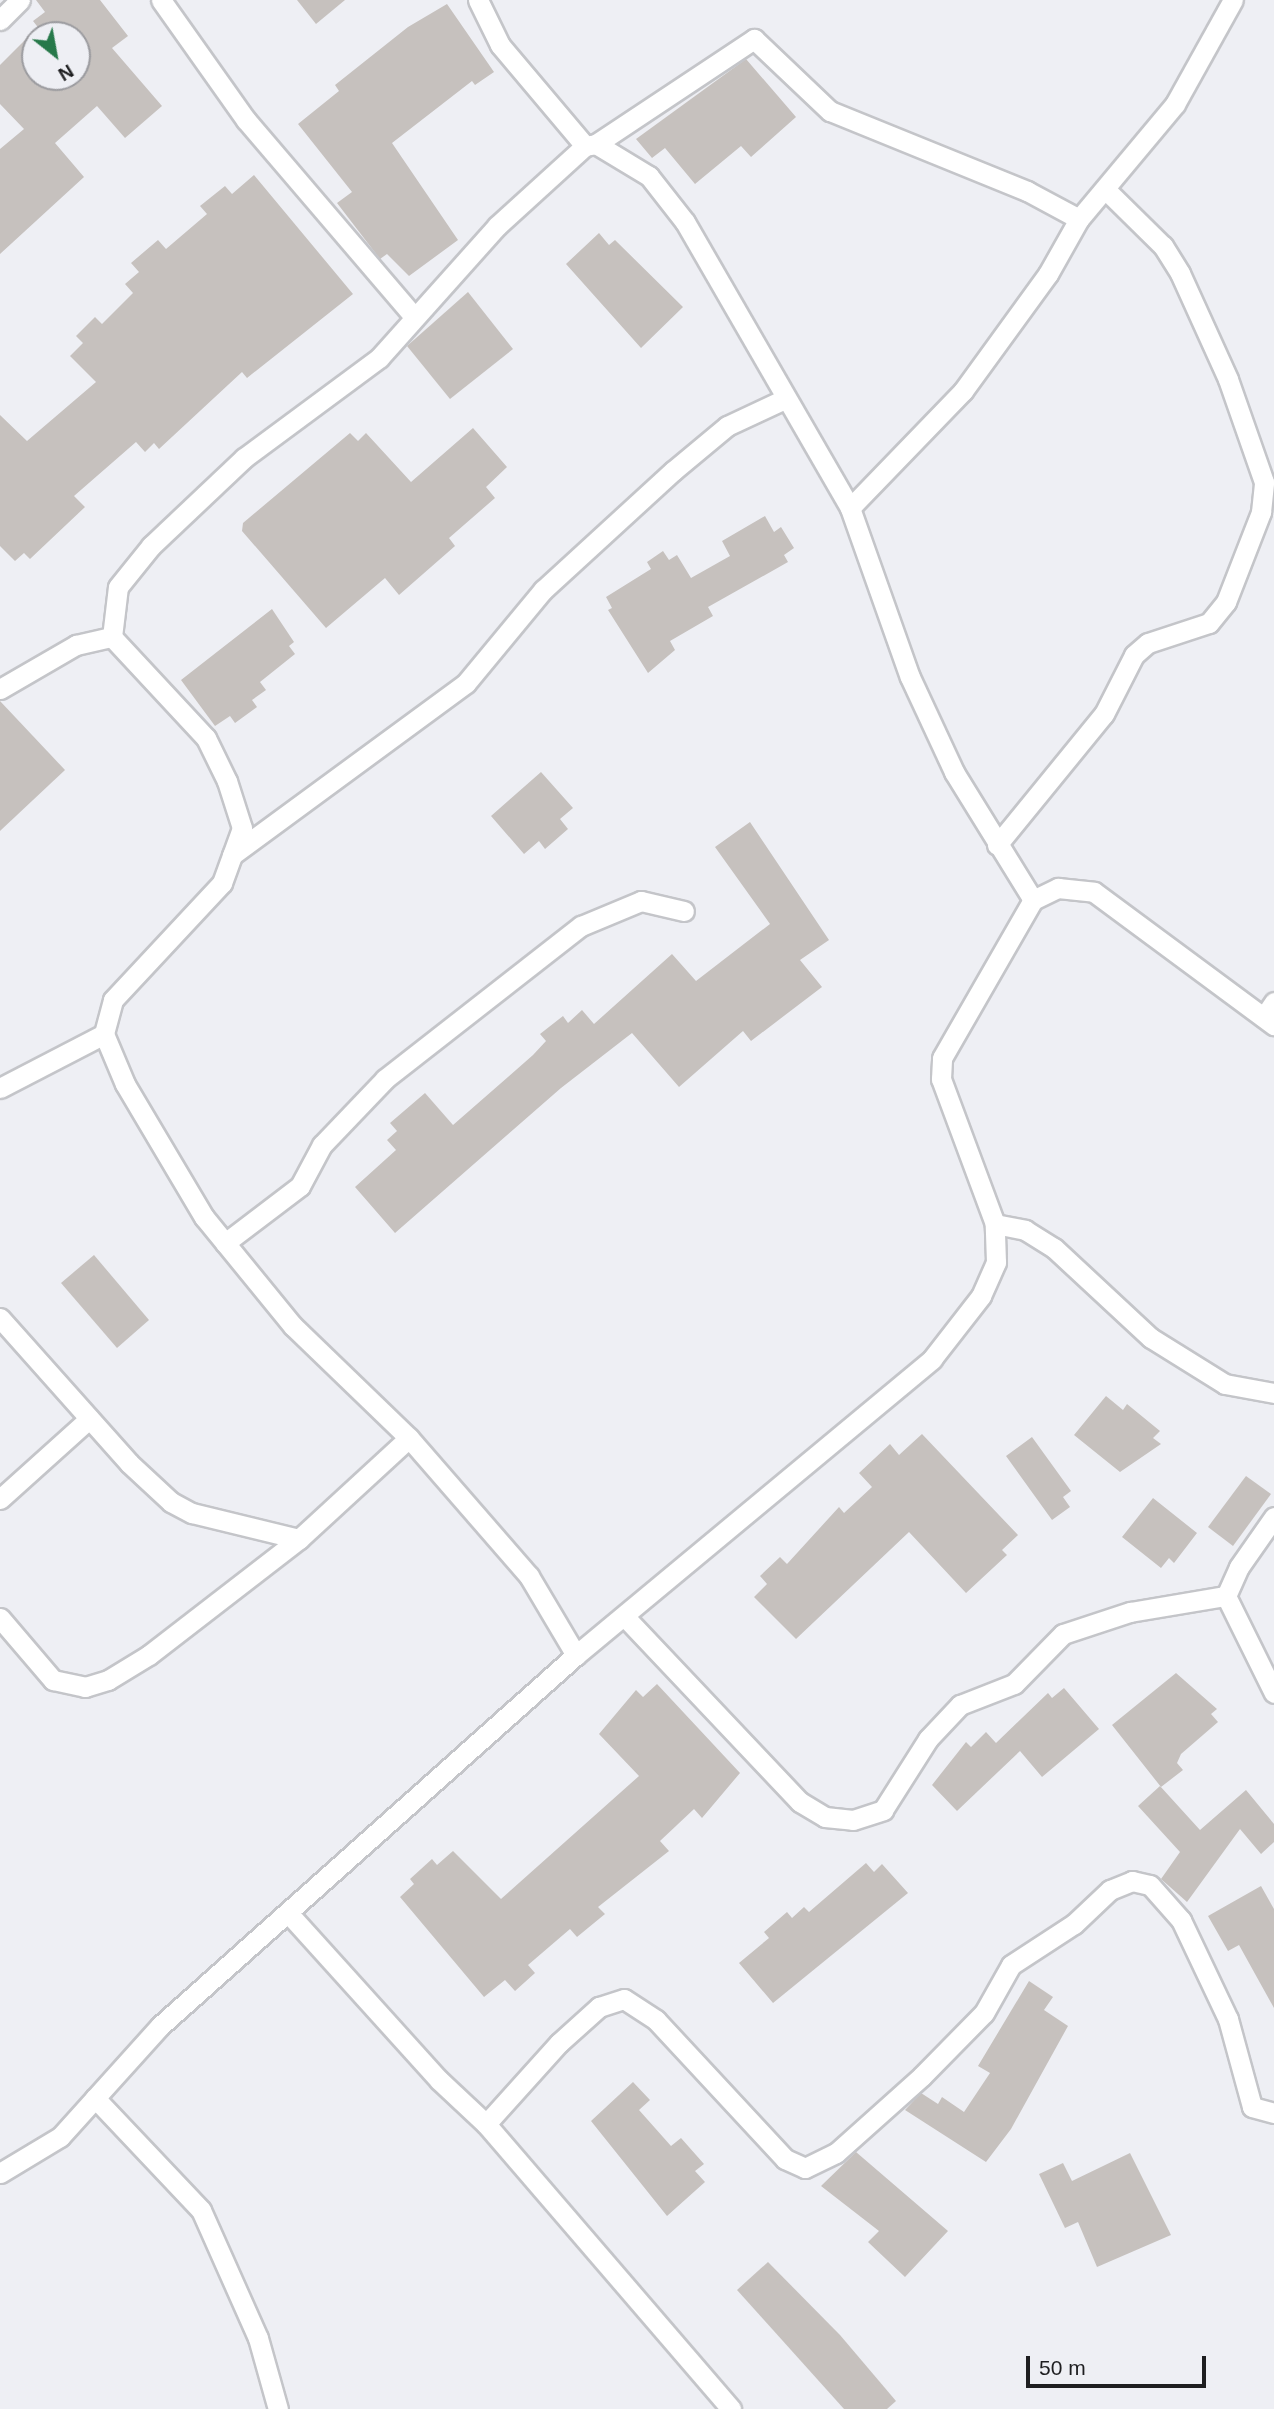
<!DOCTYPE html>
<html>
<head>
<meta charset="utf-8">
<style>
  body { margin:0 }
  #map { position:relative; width:1274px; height:2409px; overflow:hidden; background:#eeeff4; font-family:Arial,sans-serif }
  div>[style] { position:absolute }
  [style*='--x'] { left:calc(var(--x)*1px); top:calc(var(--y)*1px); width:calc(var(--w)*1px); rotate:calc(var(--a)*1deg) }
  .building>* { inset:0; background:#c6c1be }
  .roads { filter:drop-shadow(2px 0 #c4c5c9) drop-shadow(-2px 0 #c4c5c9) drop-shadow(0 2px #c4c5c9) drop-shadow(0 -2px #c4c5c9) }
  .minor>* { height:19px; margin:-9.5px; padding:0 9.5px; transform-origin:9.5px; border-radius:9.5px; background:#fff }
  span { translate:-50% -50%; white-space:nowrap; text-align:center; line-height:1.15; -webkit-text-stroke:6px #eeeff4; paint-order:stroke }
  .north { position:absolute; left:21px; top:21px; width:70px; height:70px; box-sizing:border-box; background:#eeeff4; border:2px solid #9b9b9f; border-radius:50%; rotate:149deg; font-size:19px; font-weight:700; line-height:28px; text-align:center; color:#1e1e20 }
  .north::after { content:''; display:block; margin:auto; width:24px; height:32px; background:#27794a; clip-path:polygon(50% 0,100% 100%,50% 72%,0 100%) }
  .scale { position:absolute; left:1026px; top:2356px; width:180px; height:32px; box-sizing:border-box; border:4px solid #1e1e20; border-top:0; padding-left:9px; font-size:21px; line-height:24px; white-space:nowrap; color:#1e1e20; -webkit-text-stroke:5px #eeeff4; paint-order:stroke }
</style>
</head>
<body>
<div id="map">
  <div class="building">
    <div style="clip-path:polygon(36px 0,100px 0,128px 36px,112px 48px,162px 106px,125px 138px,97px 106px,55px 143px,84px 177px,0 254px,0 149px,24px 129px,0 104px,0 65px,35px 30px,35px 77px,77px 77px,77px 35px,44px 35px,33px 21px,45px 12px)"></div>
    <div style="clip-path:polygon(297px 0,345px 0,316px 24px)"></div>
    <div style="clip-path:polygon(447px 4px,494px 72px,475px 85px,472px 81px,392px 143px,458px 240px,409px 276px,387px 254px,380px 259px,337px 203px,352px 192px,298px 124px,339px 91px,335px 85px,408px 27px)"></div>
    <div style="clip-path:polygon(746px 59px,796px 117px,751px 157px,741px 146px,695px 184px,665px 148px,652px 158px,636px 139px)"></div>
    <div style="clip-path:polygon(254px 175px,353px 294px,247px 378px,242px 372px,159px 449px,154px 443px,145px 452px,136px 442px,74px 496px,85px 507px,30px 559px,24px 553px,15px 561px,0 546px,0 415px,27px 441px,96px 382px,70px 356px,83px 343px,76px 336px,95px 317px,102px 324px,133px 293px,125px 284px,139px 272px,131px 263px,158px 240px,166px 249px,207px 214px,200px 206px,225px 186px,232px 194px)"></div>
    <div style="clip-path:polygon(599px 233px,609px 245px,615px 240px,683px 307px,641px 348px,566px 264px)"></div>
    <div style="clip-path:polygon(468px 292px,513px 349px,450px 399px,407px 346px)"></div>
    <div style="clip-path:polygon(473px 428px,507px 467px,486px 487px,495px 498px,449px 538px,455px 546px,399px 595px,385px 578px,326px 628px,242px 531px,243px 523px,350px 433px,358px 441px,366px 433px,411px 482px)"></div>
    <div style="clip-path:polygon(765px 516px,774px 532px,781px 527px,794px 548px,784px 555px,788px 562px,708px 607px,713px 616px,670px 641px,675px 650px,648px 673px,608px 610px,612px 608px,606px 597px,651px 569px,647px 562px,663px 551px,669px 560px,677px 555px,691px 578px,730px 556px,722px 541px)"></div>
    <div style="clip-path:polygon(272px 609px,294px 642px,289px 646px,295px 654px,260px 682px,266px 690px,252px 700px,257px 707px,235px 723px,230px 716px,215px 726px,181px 680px)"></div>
    <div style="clip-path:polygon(0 701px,65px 770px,0 831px)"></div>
    <div style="clip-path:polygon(541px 772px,573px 808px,560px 819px,568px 829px,545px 849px,539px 841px,524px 854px,491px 816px)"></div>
    <div style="clip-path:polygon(750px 822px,829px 940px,800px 960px,822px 987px,751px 1041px,743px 1031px,679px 1087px,632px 1033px,561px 1088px,395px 1233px,355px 1187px,396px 1150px,387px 1140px,397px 1131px,390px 1123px,425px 1093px,453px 1125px,533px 1055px,546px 1041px,540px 1034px,563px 1016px,568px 1023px,582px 1010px,594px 1024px,672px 954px,696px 981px,770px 924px,715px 847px)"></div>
    <div style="clip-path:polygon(94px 1255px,149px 1320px,117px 1348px,61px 1283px)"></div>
    <div style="clip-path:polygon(1106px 1396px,1123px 1410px,1127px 1404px,1160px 1431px,1153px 1438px,1161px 1444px,1120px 1472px,1074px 1435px)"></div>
    <div style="clip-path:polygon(922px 1434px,1018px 1535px,1002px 1550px,1007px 1555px,966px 1593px,909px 1532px,796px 1639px,754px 1597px,767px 1584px,760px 1576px,780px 1557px,787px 1564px,839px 1507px,844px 1513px,872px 1487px,859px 1473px,890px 1444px,899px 1455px)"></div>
    <div style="clip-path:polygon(1032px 1437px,1071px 1491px,1063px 1497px,1070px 1507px,1052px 1520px,1006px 1456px)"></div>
    <div style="clip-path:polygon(1246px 1476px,1271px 1494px,1233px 1546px,1208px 1527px)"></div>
    <div style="clip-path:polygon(1153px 1498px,1197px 1533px,1174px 1563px,1169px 1558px,1161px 1568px,1122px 1537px)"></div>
    <div style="clip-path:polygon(1176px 1673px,1217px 1709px,1211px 1714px,1218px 1722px,1181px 1754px,1177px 1763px,1183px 1770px,1161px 1787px,1112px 1725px)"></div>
    <div style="clip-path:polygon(657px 1684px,740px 1773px,702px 1818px,694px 1809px,660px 1841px,669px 1851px,598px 1907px,605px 1914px,577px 1937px,570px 1929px,528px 1965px,535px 1973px,515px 1991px,505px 1980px,484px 1997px,400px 1897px,414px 1884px,410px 1879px,432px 1859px,437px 1865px,453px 1851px,501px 1899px,639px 1776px,599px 1734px,636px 1690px,643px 1697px)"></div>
    <div style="clip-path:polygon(1064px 1688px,1099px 1729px,1042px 1777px,1020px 1751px,957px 1811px,932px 1785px,966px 1742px,971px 1747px,986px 1732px,996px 1743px,1048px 1693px,1052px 1698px)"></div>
    <div style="clip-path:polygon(1160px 1786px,1200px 1830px,1246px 1790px,1274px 1824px,1274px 1842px,1261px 1854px,1240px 1829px,1187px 1902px,1161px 1879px,1180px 1852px,1138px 1806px)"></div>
    <div style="clip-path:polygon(866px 1863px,874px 1872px,882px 1864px,908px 1893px,773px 2003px,739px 1963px,769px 1938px,764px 1932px,787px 1912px,792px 1918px,804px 1907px,809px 1912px)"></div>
    <div style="clip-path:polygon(1261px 1886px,1274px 1909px,1274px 2008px,1239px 1945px,1228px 1951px,1208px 1916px)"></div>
    <div style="clip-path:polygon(1029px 1981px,1053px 1997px,1044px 2010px,1068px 2026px,1011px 2129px,986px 2162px,905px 2110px,921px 2093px,938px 2104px,942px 2097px,964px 2112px,990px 2073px,978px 2066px)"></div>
    <div style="clip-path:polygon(633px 2082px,650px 2100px,639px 2110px,671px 2146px,681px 2138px,704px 2164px,695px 2171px,705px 2182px,667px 2216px,591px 2121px)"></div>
    <div style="clip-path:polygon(856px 2152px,948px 2231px,905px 2277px,868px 2242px,879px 2231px,821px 2186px)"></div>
    <div style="clip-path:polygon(1130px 2153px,1171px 2235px,1097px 2267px,1078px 2222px,1065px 2228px,1039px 2174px,1063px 2163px,1072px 2181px)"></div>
    <div style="clip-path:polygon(768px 2262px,840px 2335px,896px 2401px,887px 2409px,844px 2409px,737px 2290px)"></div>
  </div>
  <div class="roads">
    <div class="minor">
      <div style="--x:161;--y:0;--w:147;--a:54.7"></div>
      <div style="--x:246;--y:120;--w:259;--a:49.5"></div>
      <div style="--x:478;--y:0;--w:50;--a:63.9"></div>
      <div style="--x:500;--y:45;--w:132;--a:49.9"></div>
      <div style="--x:585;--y:146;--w:11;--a:-10"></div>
      <div style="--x:596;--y:144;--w:62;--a:31.1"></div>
      <div style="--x:649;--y:176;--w:58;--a:52"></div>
      <div style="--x:685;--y:222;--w:330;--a:60"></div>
      <div style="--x:850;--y:508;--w:179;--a:70.5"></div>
      <div style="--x:910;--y:677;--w:105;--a:65.1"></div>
      <div style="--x:954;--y:772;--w:150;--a:58.3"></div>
      <div style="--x:0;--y:20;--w:28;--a:-45"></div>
      <div style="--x:596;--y:144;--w:190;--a:-33.6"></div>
      <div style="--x:754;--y:39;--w:105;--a:43.5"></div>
      <div style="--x:830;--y:111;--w:213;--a:22.1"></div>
      <div style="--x:1027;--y:191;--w:59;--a:28.3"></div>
      <div style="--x:850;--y:508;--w:163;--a:-46"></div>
      <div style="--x:963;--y:391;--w:145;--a:-54"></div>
      <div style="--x:1048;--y:274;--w:63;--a:-60.6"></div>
      <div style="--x:1079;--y:219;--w:150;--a:-50.1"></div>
      <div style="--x:1175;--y:104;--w:119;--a:-60.9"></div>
      <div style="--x:112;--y:637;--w:50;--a:-83.2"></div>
      <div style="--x:118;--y:587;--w:53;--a:-51.2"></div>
      <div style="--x:151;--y:546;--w:128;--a:-43.4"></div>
      <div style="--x:244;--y:458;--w:168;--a:-36.5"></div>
      <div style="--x:379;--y:358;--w:177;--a:-48.2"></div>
      <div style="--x:497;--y:226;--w:119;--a:-42.3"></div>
      <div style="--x:0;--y:689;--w:88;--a:-30.1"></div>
      <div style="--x:76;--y:645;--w:37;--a:-13"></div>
      <div style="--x:112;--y:637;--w:138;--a:47.1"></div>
      <div style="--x:206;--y:738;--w:48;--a:64"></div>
      <div style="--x:227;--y:781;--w:49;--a:72.3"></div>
      <div style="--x:242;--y:828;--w:59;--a:110"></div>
      <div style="--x:222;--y:883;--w:160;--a:133"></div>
      <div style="--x:113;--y:1000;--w:35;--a:105"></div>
      <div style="--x:104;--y:1034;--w:54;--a:67.2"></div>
      <div style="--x:125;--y:1084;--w:155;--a:59.3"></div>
      <div style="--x:204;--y:1217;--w:141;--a:50.8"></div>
      <div style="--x:293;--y:1326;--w:161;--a:44"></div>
      <div style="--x:409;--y:1438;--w:183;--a:49"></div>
      <div style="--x:529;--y:1576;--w:92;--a:59.3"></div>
      <div style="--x:997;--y:845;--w:169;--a:-50.8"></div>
      <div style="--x:1104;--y:714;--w:66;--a:-63"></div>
      <div style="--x:1134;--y:655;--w:18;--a:-41"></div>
      <div style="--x:1148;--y:643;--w:64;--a:-18.2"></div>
      <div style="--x:1209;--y:623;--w:27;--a:-51"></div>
      <div style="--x:1226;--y:602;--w:97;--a:-68.7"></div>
      <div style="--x:1261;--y:512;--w:30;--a:-84"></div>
      <div style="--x:1264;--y:482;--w:109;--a:-109.3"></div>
      <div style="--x:1228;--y:379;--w:116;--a:-114.4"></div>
      <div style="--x:1180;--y:273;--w:32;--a:-122"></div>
      <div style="--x:1163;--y:246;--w:81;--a:-135.5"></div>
      <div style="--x:232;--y:855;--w:290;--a:-36.3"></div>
      <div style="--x:466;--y:683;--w:121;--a:-50.4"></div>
      <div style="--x:543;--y:590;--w:176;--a:-42.5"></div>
      <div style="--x:673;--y:471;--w:70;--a:-39.8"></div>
      <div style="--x:727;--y:426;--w:64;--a:-25"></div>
      <div style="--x:1264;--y:1017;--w:18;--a:-56"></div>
      <div style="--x:0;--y:1088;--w:117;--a:-27.4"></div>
      <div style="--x:995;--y:1224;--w:31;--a:11"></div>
      <div style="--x:1025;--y:1230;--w:34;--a:32"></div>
      <div style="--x:1054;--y:1248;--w:132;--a:42.9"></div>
      <div style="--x:1151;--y:1338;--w:87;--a:31.9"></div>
      <div style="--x:1225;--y:1384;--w:50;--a:10.4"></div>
      <div style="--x:225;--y:1243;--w:94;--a:-37.2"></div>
      <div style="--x:300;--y:1186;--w:47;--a:-61.8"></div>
      <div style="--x:322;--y:1145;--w:91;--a:-46.3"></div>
      <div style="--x:385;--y:1079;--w:249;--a:-38"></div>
      <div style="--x:581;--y:926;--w:65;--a:-22.6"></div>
      <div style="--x:641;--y:901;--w:44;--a:13.1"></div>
      <div style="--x:0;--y:1318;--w:194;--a:48.3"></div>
      <div style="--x:129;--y:1463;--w:57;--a:42.9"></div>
      <div style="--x:171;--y:1502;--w:24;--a:28"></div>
      <div style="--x:192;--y:1513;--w:110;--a:13.7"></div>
      <div style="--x:0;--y:1499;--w:120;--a:-42"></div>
      <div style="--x:1274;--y:1517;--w:61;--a:125"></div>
      <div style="--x:1239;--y:1567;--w:32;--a:114"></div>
      <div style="--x:1226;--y:1596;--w:108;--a:63.7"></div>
      <div style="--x:624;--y:1616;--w:256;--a:46.6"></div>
      <div style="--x:800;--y:1802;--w:29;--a:31"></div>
      <div style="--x:825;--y:1817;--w:28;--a:6"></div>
      <div style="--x:853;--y:1820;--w:32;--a:-18"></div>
      <div style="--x:883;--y:1810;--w:84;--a:-57.6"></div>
      <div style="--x:928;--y:1739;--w:47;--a:-46.7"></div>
      <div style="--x:960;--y:1705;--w:58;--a:-21.3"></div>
      <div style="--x:1014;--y:1684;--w:70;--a:-45.6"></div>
      <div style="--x:1063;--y:1634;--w:71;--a:-18.2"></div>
      <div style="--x:1130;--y:1612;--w:97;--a:-9.5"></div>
      <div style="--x:0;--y:1618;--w:82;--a:49.5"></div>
      <div style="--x:53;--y:1680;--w:33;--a:12"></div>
      <div style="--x:85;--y:1687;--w:24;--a:-17"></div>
      <div style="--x:108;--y:1680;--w:48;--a:-31.4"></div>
      <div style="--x:149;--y:1655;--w:190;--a:-37.7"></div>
      <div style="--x:299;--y:1539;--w:149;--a:-42.6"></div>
      <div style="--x:289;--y:1914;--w:224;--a:47.9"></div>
      <div style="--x:439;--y:2080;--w:64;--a:43.1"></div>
      <div style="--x:486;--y:2124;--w:376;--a:49.3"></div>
      <div style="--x:95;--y:2098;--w:154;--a:46.6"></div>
      <div style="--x:201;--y:2210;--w:140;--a:66"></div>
      <div style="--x:258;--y:2338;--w:74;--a:74.3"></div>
      <div style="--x:486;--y:2124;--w:109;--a:-48"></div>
      <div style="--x:559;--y:2043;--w:54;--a:-42"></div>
      <div style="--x:599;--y:2007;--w:26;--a:-18"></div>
      <div style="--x:624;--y:1999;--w:38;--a:33"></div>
      <div style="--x:656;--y:2020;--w:190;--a:47.1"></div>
      <div style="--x:785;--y:2159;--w:22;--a:24"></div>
      <div style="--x:805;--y:2168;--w:34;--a:-26"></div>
      <div style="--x:836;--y:2153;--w:115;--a:-41.8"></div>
      <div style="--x:922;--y:2076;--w:88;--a:-45.5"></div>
      <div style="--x:984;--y:2013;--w:55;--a:-60.6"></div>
      <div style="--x:1011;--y:1965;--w:75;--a:-33.1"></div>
      <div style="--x:1074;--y:1924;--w:50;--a:-43.4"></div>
      <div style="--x:1110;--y:1890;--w:24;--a:-22"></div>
      <div style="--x:1132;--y:1881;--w:18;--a:13"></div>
      <div style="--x:1150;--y:1885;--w:47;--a:48.5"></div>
      <div style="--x:1181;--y:1920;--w:110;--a:64.6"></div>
      <div style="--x:1228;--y:2019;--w:91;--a:74.7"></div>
      <div style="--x:1252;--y:2107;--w:23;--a:15"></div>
      <div style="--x:0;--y:2173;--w:70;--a:-31"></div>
      <div style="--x:60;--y:2137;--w:149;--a:-48"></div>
      <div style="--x:160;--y:2026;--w:557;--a:-41.73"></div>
      <div style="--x:576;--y:1655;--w:463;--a:-39.7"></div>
      <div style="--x:932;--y:1359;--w:80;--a:-52.1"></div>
      <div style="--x:981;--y:1296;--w:37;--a:-66"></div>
      <div style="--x:996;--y:1262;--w:38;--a:-92"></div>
      <div style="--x:995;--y:1224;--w:155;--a:-110.4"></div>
      <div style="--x:941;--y:1079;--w:21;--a:-87"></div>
      <div style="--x:942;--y:1058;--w:182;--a:-60.1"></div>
      <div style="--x:1033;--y:900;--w:28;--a:-26"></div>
      <div style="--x:1058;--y:888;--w:36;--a:6"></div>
      <div style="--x:1094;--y:892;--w:224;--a:36.5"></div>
    </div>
  </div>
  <div class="north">N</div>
  <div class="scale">50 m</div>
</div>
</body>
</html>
